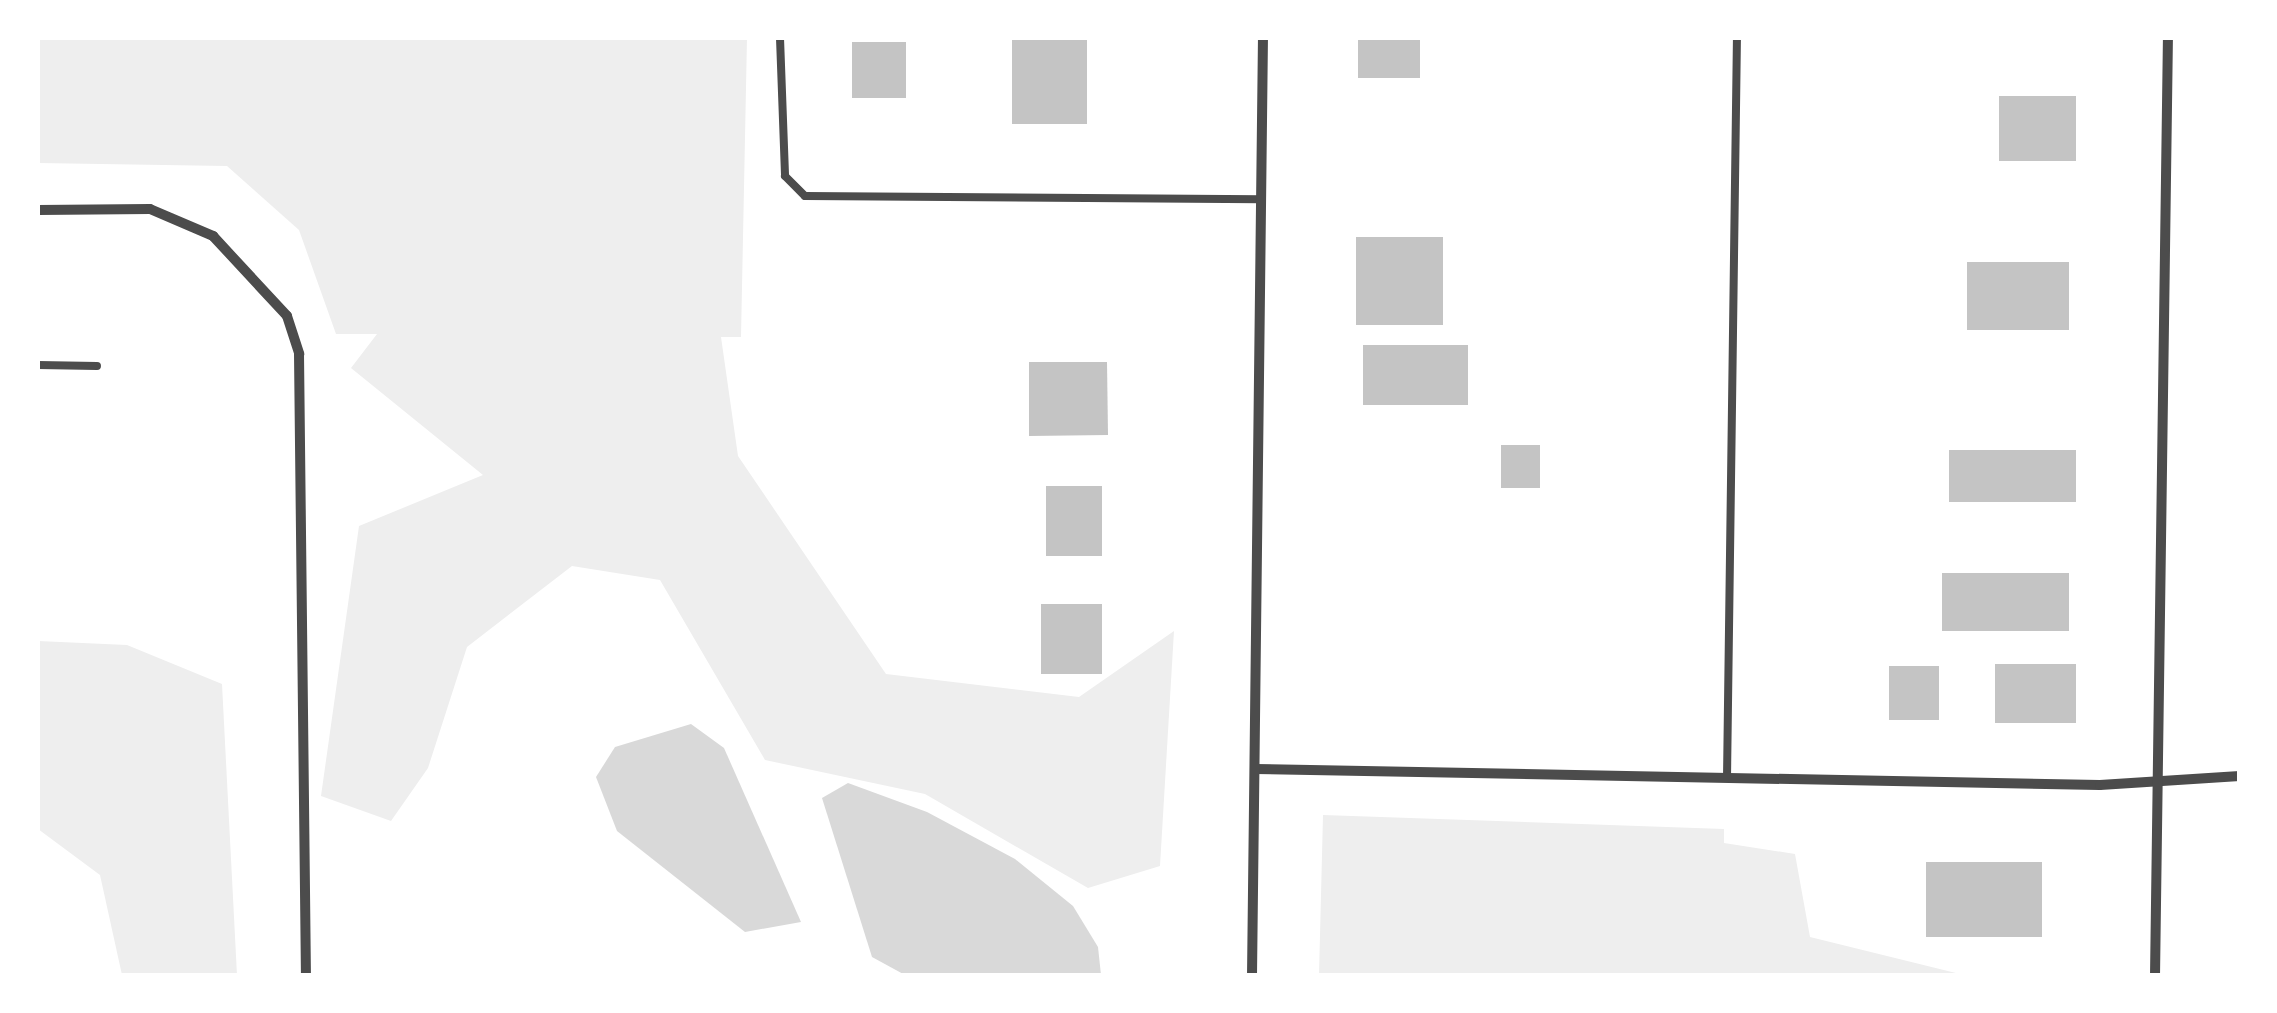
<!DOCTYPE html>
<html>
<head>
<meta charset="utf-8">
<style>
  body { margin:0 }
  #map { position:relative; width:2277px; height:1013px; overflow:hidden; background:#fff; font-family:"Noto Sans",sans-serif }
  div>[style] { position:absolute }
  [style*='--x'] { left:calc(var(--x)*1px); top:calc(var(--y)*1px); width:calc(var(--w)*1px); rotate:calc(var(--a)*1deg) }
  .green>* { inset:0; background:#eee }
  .water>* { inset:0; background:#d9d9d9 }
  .building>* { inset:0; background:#c4c4c4 }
  .service>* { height:8px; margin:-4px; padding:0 4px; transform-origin:4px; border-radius:4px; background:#4c4c4c }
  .minor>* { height:10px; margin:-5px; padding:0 5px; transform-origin:5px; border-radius:5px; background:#4c4c4c }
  span { translate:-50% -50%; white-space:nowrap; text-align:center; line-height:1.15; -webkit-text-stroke:9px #fff; paint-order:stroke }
  .frame { position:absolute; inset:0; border:40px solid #fff; pointer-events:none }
</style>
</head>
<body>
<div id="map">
  <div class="green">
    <div style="clip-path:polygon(38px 38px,747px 38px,741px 337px,721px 337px,738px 456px,886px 674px,1079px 697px,1174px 631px,1160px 866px,1088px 888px,925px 794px,765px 760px,660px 580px,572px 566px,467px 647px,428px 768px,391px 821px,321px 796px,359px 526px,483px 475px,351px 368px,377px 334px,336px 334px,299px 230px,227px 166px,38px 163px)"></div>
    <div style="clip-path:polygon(38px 641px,127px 645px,222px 684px,237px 975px,122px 975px,100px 875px,38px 829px)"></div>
    <div style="clip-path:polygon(1323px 815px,1724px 829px,1724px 843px,1795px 854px,1810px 937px,1964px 975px,1319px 975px)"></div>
  </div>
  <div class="water">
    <div style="clip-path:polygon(691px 724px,724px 748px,801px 922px,745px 932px,617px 831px,596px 777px,615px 747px)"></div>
    <div style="clip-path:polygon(848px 783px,927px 812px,1015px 859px,1073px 906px,1098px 947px,1101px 975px,905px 975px,872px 957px,822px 798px)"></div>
  </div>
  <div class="building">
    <div style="clip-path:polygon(1358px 38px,1420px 38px,1420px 78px,1358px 78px)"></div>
    <div style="clip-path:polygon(1012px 40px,1087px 40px,1087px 124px,1012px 124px)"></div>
    <div style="clip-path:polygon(852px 42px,906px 42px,906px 98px,852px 98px)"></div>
    <div style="clip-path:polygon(1999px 96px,2076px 96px,2076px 161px,1999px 161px)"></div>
    <div style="clip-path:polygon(1356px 237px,1443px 237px,1443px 325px,1356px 325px)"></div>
    <div style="clip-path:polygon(1967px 262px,2069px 262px,2069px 330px,1967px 330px)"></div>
    <div style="clip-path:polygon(1363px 345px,1468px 345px,1468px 405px,1363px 405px)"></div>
    <div style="clip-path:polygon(1029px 362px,1107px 362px,1108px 435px,1029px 436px)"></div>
    <div style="clip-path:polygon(1501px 445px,1540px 445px,1540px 488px,1501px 488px)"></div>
    <div style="clip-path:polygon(1949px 450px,2076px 450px,2076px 502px,1949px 502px)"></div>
    <div style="clip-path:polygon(1046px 486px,1102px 486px,1102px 556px,1046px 556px)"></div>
    <div style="clip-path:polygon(1942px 573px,2069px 573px,2069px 631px,1942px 631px)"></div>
    <div style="clip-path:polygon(1041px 604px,1102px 604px,1102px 674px,1041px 674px)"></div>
    <div style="clip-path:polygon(1995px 664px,2076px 664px,2076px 723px,1995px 723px)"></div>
    <div style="clip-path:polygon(1889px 666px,1939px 666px,1939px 720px,1889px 720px)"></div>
    <div style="clip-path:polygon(1926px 862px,2042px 862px,2042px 937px,1926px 937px)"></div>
  </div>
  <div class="service">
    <div style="--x:780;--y:38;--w:138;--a:87.9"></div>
    <div style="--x:785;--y:176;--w:28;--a:45"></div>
    <div style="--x:805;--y:196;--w:456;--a:0.4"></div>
    <div style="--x:38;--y:365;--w:59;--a:1"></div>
    <div style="--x:1727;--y:778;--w:740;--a:-89.23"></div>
  </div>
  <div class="minor">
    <div style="--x:38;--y:210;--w:112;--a:-0.5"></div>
    <div style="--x:150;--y:209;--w:69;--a:23.2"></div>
    <div style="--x:213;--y:236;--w:109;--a:47.2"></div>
    <div style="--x:287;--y:316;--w:40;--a:72"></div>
    <div style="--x:299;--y:354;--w:622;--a:89.36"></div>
    <div style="--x:1255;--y:769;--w:845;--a:1.08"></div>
    <div style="--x:2100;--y:785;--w:140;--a:-3.7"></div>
    <div style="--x:1252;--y:976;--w:938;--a:-89.33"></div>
    <div style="--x:2155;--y:976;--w:938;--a:-89.21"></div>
  </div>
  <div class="frame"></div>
</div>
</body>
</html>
